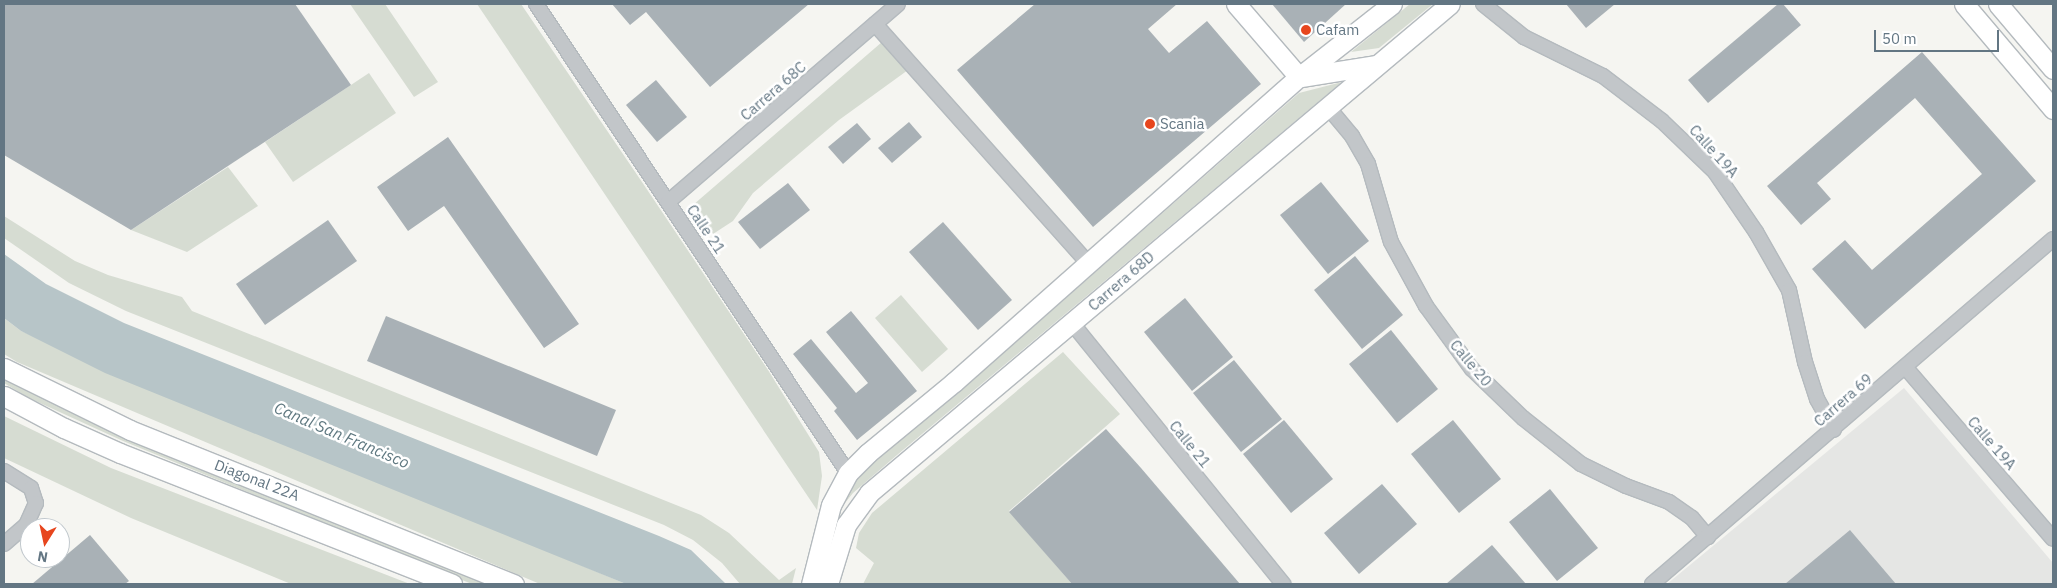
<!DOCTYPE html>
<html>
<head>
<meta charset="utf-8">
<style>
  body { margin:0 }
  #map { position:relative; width:2057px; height:588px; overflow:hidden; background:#f5f5f1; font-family:"IBM Plex Sans",sans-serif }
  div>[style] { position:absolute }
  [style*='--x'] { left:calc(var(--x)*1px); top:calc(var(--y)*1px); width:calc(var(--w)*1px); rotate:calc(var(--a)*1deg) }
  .built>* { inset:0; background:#e5e6e4 }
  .green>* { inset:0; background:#d6dcd2 }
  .water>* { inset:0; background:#b7c5c8 }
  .building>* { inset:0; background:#a9b1b6 }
  .roads { filter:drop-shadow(1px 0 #b4babe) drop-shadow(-1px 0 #b4babe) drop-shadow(0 1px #b4babe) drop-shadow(0 -1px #b4babe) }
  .street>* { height:14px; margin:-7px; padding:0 7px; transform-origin:7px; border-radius:7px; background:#c2c6c9 }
  .secondary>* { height:19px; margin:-9.5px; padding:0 9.5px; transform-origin:9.5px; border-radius:9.5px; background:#fff }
  .dots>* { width:14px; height:14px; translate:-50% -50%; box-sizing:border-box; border:2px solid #fff; border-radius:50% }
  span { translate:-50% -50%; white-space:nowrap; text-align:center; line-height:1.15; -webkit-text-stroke:5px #fff; paint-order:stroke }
  .poi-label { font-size:15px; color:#637683 }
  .left { translate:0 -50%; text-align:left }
  .street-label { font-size:15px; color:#637683 }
  .water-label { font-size:16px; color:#5f7880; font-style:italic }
  .frame { position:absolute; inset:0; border:5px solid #637683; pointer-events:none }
  .north { position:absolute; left:20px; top:518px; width:50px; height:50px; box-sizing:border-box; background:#fff; border:1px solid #c1c8cd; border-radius:50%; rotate:190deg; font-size:14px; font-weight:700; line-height:20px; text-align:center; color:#637683 }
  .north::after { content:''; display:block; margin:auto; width:18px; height:22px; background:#e7461e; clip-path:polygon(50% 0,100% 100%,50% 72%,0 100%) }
  .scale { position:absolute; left:1874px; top:30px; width:125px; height:22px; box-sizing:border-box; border:2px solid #637683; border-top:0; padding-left:6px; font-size:15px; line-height:18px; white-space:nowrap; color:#637683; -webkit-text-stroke:4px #fff; paint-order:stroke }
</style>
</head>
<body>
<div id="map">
  <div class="built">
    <div style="clip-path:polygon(1904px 388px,2053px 563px,2053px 584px,1667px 584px)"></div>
  </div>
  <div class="green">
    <div style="clip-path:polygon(350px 4px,385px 4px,438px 82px,414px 97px)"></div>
    <div style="clip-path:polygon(477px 4px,521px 4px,644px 185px,768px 370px,819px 452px,822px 476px,817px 510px)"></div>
    <div style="clip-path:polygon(1410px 4px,1433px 4px,1379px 48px,1351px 52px)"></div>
    <div style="clip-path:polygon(882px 42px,908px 70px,839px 120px,753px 193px,733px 221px,713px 234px,693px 205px)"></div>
    <div style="clip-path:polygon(369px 73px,396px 113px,293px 182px,265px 142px)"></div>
    <div style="clip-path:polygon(1342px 82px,897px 455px,853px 493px,837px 513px,844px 491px,859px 474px,1025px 334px,1299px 93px)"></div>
    <div style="clip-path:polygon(228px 167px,258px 206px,187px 252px,131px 230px)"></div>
    <div style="clip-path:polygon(4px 216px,75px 261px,108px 275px,182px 297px,192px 311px,701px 515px,729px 533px,779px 580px,796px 568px,792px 584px,740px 584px,722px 563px,693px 540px,664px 525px,126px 311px,69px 283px,4px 238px)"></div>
    <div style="clip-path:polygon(901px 295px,948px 349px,922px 372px,875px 318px)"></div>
    <div style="clip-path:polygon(4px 318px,21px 331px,626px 584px,540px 584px,17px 362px,4px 354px)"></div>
    <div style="clip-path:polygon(1063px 352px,1120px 414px,1009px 511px,1072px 584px,863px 584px,874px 563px,856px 548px,859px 533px,872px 513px)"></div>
    <div style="clip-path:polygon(4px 379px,124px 437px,486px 584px,472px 584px,123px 441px,29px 398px,4px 383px)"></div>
    <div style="clip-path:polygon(4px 416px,111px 468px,410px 584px,291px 584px,131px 518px,4px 458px)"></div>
  </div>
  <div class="water">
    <div style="clip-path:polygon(4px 254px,46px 284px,124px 323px,659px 536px,691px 550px,726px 584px,626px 584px,105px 373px,21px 331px,4px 318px)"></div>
  </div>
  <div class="building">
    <div style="clip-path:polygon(4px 4px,295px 4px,351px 85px,131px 230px,4px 155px)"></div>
    <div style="clip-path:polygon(612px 4px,809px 4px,710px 87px,646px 12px,630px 25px)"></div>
    <div style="clip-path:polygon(1035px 4px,1177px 4px,1148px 29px,1169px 53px,1207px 21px,1261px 84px,1093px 227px,957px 70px)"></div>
    <div style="clip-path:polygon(1272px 4px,1346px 4px,1304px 42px)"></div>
    <div style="clip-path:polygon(1566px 4px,1615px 4px,1586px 28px)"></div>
    <div style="clip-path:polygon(1778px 4px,1783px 4px,1801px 25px,1708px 103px,1688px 80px)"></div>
    <div style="clip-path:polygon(1922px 52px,2036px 181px,1865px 329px,1812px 269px,1845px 240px,1872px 270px,1982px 174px,1915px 98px,1817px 183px,1831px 199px,1801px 225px,1767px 186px)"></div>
    <div style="clip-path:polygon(656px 80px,687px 117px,657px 142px,626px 105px)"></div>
    <div style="clip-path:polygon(909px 122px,922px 137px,892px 163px,878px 148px)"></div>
    <div style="clip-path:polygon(857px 123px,871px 139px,843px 164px,828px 147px)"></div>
    <div style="clip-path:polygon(448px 137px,579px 324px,544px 348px,444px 206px,408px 231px,377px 187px)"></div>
    <div style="clip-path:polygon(1321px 182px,1369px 241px,1328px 274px,1280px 215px)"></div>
    <div style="clip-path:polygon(788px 183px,810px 210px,760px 249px,738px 222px)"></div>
    <div style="clip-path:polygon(328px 220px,357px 261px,265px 325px,236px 284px)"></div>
    <div style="clip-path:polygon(943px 222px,1012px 300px,978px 330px,909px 252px)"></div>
    <div style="clip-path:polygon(1355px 256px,1403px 315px,1362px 349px,1314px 290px)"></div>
    <div style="clip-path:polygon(1185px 298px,1233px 357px,1192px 391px,1144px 332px)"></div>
    <div style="clip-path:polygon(851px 311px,917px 391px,857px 440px,834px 411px,837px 408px,793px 354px,811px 339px,856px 393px,868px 383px,826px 332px)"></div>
    <div style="clip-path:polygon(386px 316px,616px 410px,597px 456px,367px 361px)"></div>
    <div style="clip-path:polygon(1391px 330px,1438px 389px,1397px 423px,1349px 364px)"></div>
    <div style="clip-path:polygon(1234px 360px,1282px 419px,1241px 452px,1193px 393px)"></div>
    <div style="clip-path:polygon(1284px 420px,1333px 479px,1291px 513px,1243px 454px)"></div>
    <div style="clip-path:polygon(1453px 420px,1501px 479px,1459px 513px,1411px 454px)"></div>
    <div style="clip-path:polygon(1106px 429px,1141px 468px,1240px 584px,1072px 584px,1009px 512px)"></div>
    <div style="clip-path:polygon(1382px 484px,1417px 524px,1359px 574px,1324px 533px)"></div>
    <div style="clip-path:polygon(1550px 489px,1598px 548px,1557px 581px,1509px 522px)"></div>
    <div style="clip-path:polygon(1850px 530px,1896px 584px,1785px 584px)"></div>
    <div style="clip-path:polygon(90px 535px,129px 581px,125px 584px,32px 584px)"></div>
    <div style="clip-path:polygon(1492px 545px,1526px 584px,1446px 584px)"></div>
  </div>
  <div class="roads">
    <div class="street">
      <div style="--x:536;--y:4;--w:563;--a:56.37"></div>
      <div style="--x:1483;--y:4;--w:53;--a:38.8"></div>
      <div style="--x:1524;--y:37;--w:88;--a:26.3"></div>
      <div style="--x:1603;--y:76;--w:74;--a:37.3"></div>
      <div style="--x:1662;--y:121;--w:74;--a:43.9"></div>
      <div style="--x:1715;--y:172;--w:73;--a:55.7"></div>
      <div style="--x:1756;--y:232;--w:67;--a:60.4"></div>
      <div style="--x:1789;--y:290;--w:74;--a:77.5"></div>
      <div style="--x:1805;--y:362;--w:39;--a:72"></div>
      <div style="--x:1817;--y:399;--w:35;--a:61"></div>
      <div style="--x:875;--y:24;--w:322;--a:48.3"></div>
      <div style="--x:1327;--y:106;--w:39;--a:50"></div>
      <div style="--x:1352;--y:136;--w:32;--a:60"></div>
      <div style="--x:1368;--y:164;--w:81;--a:73.6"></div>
      <div style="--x:1391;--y:242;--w:73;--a:61.3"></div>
      <div style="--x:1426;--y:306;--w:78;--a:53.9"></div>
      <div style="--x:1472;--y:369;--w:71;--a:43.9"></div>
      <div style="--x:1523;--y:418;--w:74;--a:38.4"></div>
      <div style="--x:1581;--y:464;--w:50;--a:26.1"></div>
      <div style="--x:1626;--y:486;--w:46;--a:20.4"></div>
      <div style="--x:1669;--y:502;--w:28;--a:35"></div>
      <div style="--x:1692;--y:518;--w:25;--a:50"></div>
      <div style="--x:668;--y:202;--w:303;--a:-40.7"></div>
      <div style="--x:1072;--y:323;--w:336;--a:51"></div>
      <div style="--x:1906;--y:368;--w:225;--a:49.3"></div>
      <div style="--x:4;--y:471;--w:32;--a:32"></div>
      <div style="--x:31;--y:488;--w:16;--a:72"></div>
      <div style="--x:36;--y:503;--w:24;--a:114"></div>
      <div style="--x:26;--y:525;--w:29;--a:139"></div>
      <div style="--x:1652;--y:584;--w:529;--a:-40.71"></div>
    </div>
    <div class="secondary">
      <div style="--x:1236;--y:4;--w:96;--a:49.2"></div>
      <div style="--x:1964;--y:4;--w:138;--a:49.7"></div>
      <div style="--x:1998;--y:4;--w:85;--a:49.8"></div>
      <div style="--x:1301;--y:77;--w:75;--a:-9.2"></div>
      <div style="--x:4;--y:368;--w:140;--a:26.2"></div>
      <div style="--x:130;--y:430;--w:414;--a:21.9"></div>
      <div style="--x:4;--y:396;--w:68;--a:28.1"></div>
      <div style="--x:64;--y:428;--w:61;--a:24.1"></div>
      <div style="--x:120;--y:453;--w:357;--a:21.5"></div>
      <div style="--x:811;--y:584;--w:81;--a:-75.8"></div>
      <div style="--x:831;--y:505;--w:36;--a:-62"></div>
      <div style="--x:848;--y:473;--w:28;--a:-45"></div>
      <div style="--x:868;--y:453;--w:112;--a:-39.5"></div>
      <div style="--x:954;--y:382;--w:460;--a:-41.5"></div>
      <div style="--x:1299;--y:77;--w:118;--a:-38.1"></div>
      <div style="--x:828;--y:584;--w:62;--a:-73"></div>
      <div style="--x:846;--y:525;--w:39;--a:-54"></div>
      <div style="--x:869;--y:493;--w:759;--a:-40.09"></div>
    </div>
  </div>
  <div class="dots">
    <div style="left:1306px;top:30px;background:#e7461e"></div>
    <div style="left:1150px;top:124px;background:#e7461e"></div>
  </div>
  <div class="poi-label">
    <span class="left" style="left:1316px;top:30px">Cafam</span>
    <span class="left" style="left:1160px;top:124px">Scania</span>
  </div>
  <div class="street-label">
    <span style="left:773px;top:91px;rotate:-41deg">Carrera 68C</span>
    <span style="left:1714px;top:151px;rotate:48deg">Calle 19A</span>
    <span style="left:706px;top:229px;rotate:56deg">Calle 21</span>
    <span style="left:1121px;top:281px;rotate:-41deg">Carrera 68D</span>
    <span style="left:1471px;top:363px;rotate:50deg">Calle 20</span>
    <span style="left:1843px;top:400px;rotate:-41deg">Carrera 69</span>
    <span style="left:1992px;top:443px;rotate:49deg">Calle 19A</span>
    <span style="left:1190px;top:444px;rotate:51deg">Calle 21</span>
    <span style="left:257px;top:480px;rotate:21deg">Diagonal 22A</span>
  </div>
  <div class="water-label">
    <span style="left:342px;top:435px;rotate:23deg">Canal San Francisco</span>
  </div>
  <div class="frame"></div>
  <div class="north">N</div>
  <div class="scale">50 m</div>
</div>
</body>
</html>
